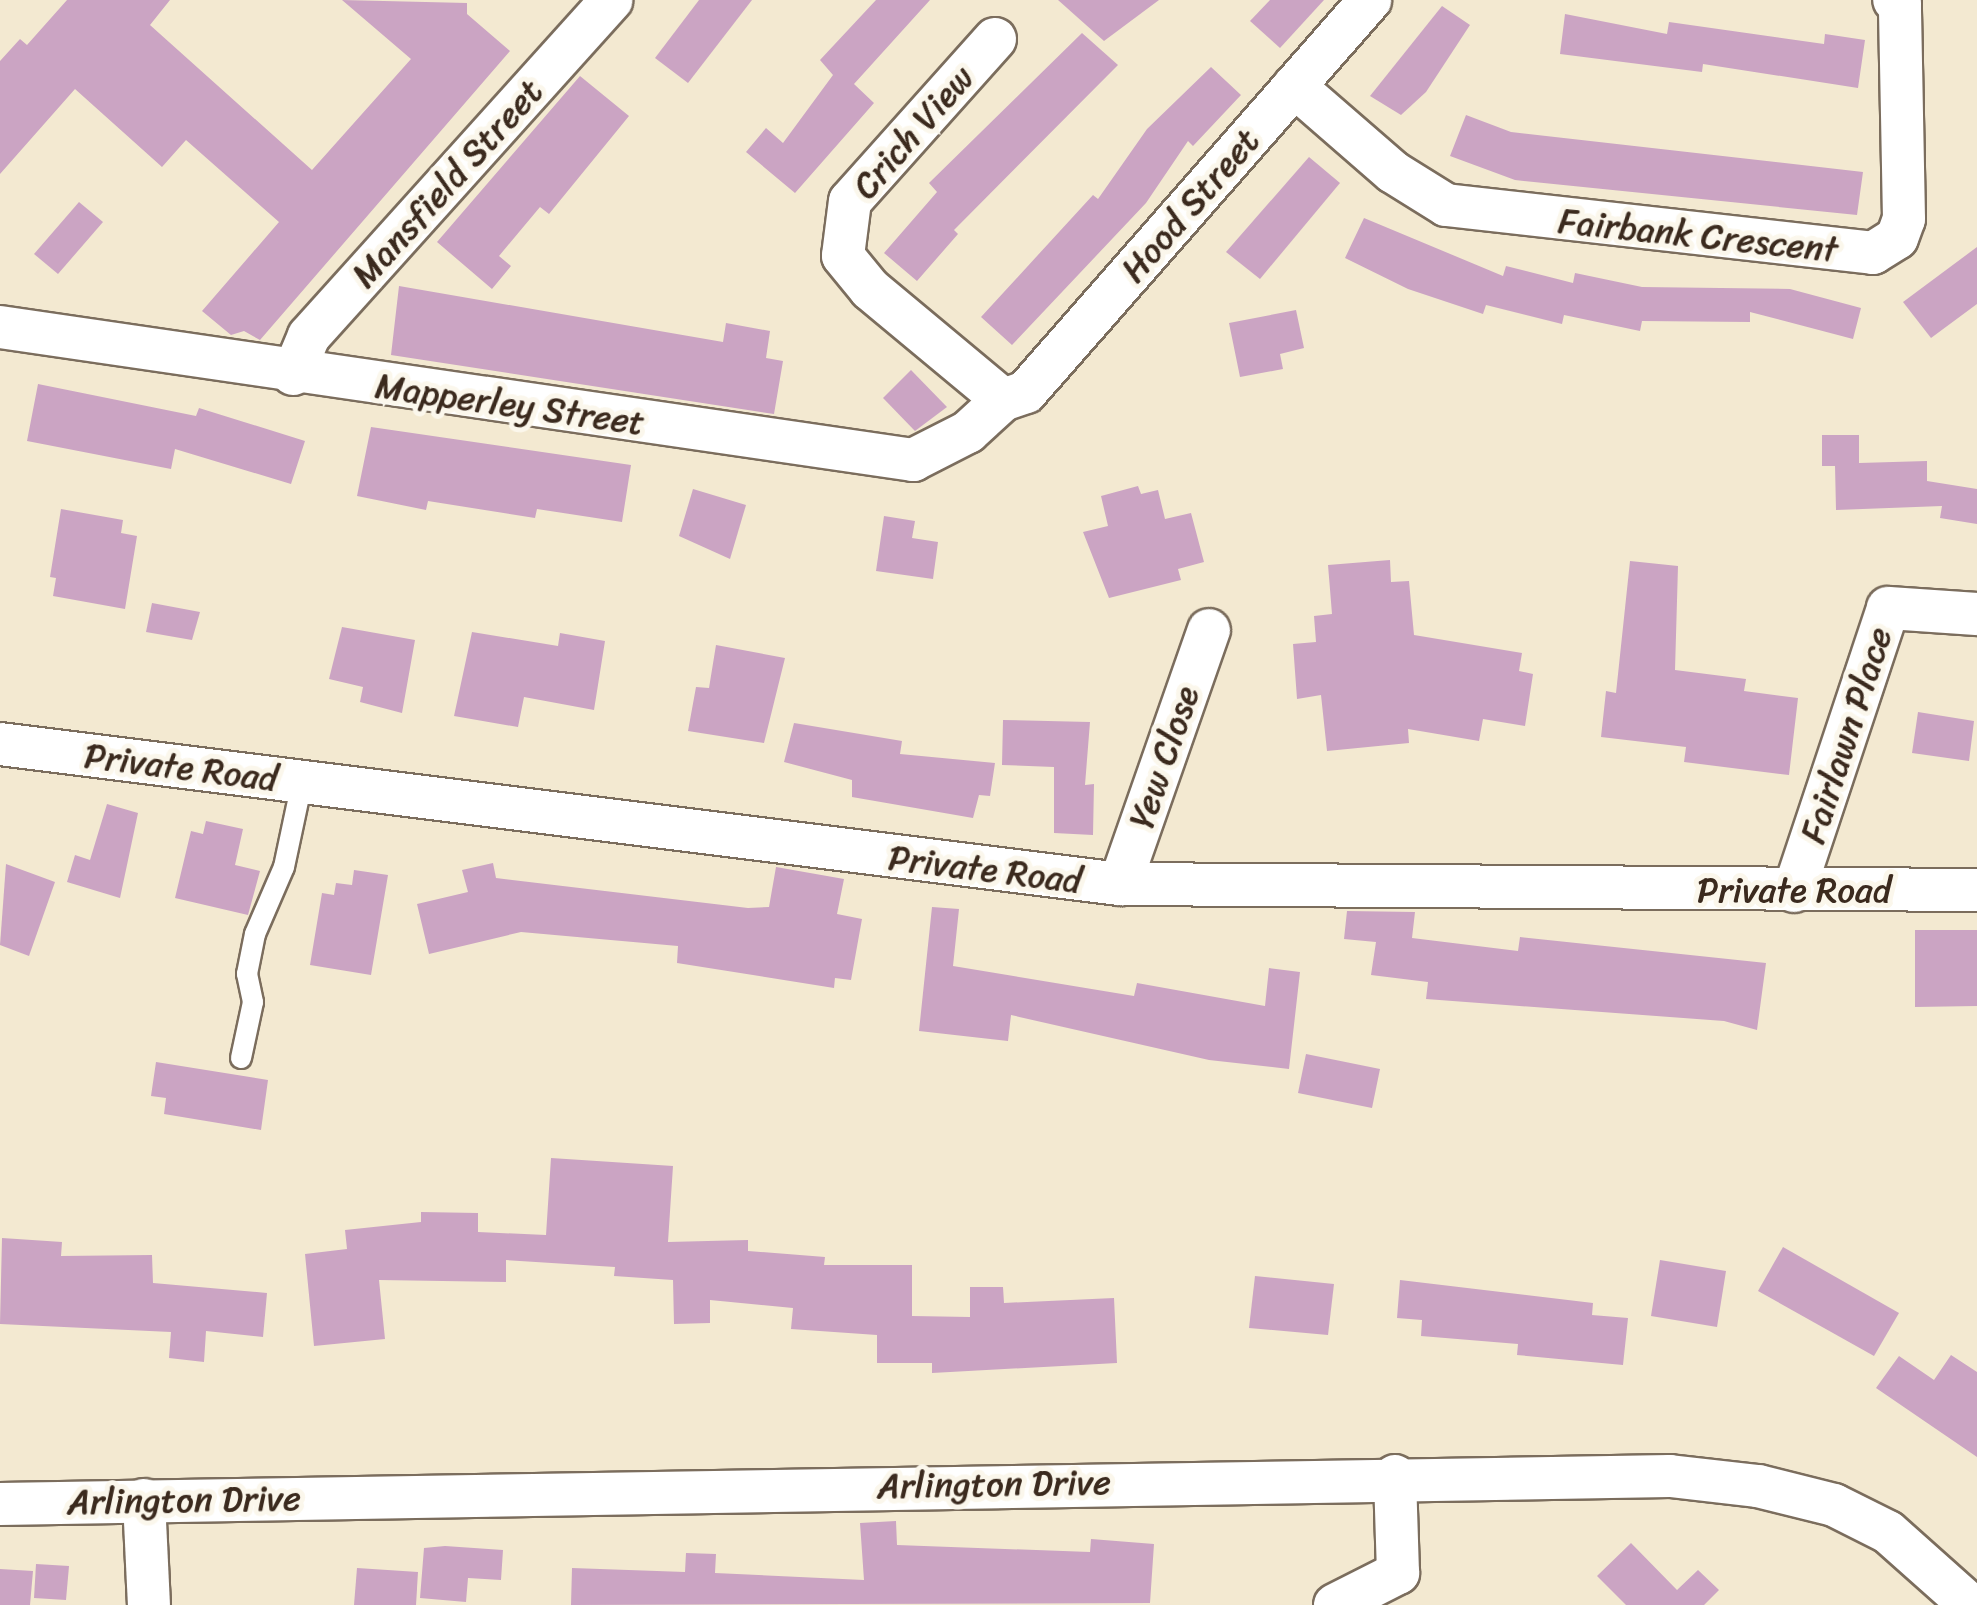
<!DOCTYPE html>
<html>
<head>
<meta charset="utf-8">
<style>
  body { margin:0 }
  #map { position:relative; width:1977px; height:1605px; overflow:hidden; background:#f3e9d1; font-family:Sriracha,sans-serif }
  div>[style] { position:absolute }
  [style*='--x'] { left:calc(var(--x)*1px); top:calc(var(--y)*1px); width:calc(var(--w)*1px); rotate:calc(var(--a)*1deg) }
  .building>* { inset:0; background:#cba4c3 }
  .roads { filter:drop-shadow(2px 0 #7b6d5d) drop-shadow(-2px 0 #7b6d5d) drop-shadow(0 2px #7b6d5d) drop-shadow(0 -2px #7b6d5d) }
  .service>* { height:20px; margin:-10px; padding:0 10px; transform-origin:10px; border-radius:10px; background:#fff }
  .minor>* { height:42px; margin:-21px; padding:0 21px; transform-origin:21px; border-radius:21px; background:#fff }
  span { translate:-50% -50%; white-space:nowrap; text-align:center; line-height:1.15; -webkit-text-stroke:10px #fbf7ec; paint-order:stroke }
  .street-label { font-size:35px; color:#3b2a1e }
</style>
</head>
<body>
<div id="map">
  <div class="building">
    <div style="clip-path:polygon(67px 0,170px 0,150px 25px,312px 170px,411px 59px,342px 0,467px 3px,467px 14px,510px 51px,260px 340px,244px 331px,231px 335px,202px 311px,279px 222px,186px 140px,162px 167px,75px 89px,0 174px,0 61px,20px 39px,27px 45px)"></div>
    <div style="clip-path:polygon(699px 0,752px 0,688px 83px,655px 58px)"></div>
    <div style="clip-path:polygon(876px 0,930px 0,854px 84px,874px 103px,795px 193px,746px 152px,766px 128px,783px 143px,833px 75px,820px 60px)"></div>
    <div style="clip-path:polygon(1058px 0,1159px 0,1104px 41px)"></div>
    <div style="clip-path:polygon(1270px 0,1324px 0,1280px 48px,1250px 21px)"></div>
    <div style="clip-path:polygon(1442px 6px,1470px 25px,1426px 92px,1401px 115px,1370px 96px)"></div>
    <div style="clip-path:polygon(1565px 14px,1667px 34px,1669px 22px,1824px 44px,1825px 34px,1865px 40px,1858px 88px,1703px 64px,1702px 72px,1560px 54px)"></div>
    <div style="clip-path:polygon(1082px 33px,1118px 65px,954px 230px,958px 234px,917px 281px,884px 253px,937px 192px,929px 183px)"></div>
    <div style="clip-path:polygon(1211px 67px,1241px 95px,1193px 146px,1188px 141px,1146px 203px,1012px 345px,981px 317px,1093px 195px,1098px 199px,1147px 129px)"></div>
    <div style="clip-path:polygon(580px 76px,629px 116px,549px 214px,540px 207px,499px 256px,511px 266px,492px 289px,437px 242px)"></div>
    <div style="clip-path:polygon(1466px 115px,1511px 132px,1863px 172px,1857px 215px,1515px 180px,1450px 156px)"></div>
    <div style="clip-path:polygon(1309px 157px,1340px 183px,1260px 279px,1226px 252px)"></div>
    <div style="clip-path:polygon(79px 202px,103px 222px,58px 274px,34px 254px)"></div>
    <div style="clip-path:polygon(1364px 218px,1503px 276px,1506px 266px,1573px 283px,1575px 273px,1642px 287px,1790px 289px,1861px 308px,1853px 339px,1750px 312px,1750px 322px,1642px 321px,1640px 331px,1564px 315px,1562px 324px,1486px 305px,1483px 314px,1408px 289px,1345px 258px)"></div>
    <div style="clip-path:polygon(1977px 247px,1977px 304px,1931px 338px,1903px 302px)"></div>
    <div style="clip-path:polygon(399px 286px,723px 342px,726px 323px,770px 331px,766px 358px,783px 361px,774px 414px,391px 355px)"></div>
    <div style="clip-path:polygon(1296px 310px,1304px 348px,1280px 354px,1283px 369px,1240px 377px,1229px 323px)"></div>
    <div style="clip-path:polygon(911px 370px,947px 407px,915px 431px,883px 398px)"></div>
    <div style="clip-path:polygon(38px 384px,196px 416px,199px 408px,305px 441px,291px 484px,175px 449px,171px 469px,27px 441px)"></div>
    <div style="clip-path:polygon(371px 427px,631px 465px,622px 522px,537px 509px,535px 518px,428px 501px,426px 510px,357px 496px)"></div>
    <div style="clip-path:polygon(1822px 435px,1859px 435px,1859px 463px,1927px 461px,1927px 481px,1977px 489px,1977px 524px,1940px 518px,1942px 506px,1836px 510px,1835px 466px,1822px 466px)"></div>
    <div style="clip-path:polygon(1138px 486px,1141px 494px,1158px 490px,1165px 519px,1191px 513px,1204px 562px,1178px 569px,1181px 580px,1109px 598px,1083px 532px,1108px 526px,1101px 496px)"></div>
    <div style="clip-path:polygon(693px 489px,746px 505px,730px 559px,679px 536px)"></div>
    <div style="clip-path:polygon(61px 509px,123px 520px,121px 533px,137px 536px,125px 609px,53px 596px,56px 578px,50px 577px)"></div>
    <div style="clip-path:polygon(884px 516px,915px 521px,912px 538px,938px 542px,933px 579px,876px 571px)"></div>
    <div style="clip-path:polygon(1390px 560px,1391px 582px,1409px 581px,1414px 635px,1522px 653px,1519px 671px,1533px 674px,1525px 726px,1483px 719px,1479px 741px,1408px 729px,1409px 743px,1327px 751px,1321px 695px,1297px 699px,1293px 644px,1316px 642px,1314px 616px,1332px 614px,1328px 565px)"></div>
    <div style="clip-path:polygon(1630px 561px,1678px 566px,1675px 670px,1746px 679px,1744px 691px,1798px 698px,1789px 775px,1684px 762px,1686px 747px,1601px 737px,1606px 691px,1616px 693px)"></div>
    <div style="clip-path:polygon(152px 603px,200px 612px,192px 640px,146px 632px)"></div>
    <div style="clip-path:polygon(342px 627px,415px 640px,402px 713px,360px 702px,363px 687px,329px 679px)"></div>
    <div style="clip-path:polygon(472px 632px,558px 646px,560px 633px,605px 641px,594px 710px,524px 697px,518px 727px,454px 716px)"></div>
    <div style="clip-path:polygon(716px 645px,785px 658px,764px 743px,688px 731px,696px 687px,709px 688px)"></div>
    <div style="clip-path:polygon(1918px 712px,1974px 721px,1969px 761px,1912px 753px)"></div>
    <div style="clip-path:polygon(1003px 720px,1090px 722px,1085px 785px,1094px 784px,1093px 835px,1054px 833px,1054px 767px,1002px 765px)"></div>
    <div style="clip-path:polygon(794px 723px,902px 741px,900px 754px,995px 763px,990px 796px,979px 795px,973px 818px,852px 797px,852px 780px,784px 762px)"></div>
    <div style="clip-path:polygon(107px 804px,138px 813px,120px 898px,67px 882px,75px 855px,90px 860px)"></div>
    <div style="clip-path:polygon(206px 821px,243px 829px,235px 865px,260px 871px,248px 915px,175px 898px,191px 831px,203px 834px)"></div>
    <div style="clip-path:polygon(493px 863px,496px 878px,748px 908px,769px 907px,776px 867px,844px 879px,837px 914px,862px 919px,851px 980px,835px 978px,834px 988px,677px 963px,678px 946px,521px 932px,429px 954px,417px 904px,468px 892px,462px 870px)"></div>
    <div style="clip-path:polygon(6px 864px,55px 882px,29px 956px,0 945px)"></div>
    <div style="clip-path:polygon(354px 870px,388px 875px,371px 975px,310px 965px,322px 893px,334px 895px,336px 883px,352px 885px)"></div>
    <div style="clip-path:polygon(932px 907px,959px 909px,953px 966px,1134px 996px,1137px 983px,1265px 1006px,1269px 968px,1300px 972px,1289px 1069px,1209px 1060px,1011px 1015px,1008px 1041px,919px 1031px)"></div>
    <div style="clip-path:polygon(1347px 911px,1415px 912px,1412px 938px,1518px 951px,1520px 937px,1766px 963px,1757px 1030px,1724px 1021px,1426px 999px,1428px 982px,1371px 975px,1376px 942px,1344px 939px)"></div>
    <div style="clip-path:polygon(1915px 930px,1977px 930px,1977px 1006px,1915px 1007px)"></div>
    <div style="clip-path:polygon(1306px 1054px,1380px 1069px,1372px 1108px,1298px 1093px)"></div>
    <div style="clip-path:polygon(156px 1062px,268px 1080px,261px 1130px,164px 1114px,166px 1098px,151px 1096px)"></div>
    <div style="clip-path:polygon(551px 1158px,673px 1166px,668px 1242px,748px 1240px,748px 1251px,825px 1257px,824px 1265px,912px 1265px,912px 1316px,970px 1317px,970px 1287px,1003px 1287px,1004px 1303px,1114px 1298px,1117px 1363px,932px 1373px,932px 1363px,877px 1363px,877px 1335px,791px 1329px,793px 1308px,710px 1300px,710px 1323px,674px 1324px,673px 1280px,614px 1276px,615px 1267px,506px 1260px,506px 1282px,379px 1280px,385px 1339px,314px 1346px,305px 1254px,347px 1249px,345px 1230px,421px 1222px,421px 1212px,478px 1213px,478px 1232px,546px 1235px)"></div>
    <div style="clip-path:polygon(2px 1238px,62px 1242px,61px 1256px,152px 1255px,153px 1283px,267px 1293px,263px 1337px,206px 1331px,204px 1362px,169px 1358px,171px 1332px,0 1324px)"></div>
    <div style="clip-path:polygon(1783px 1247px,1899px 1313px,1874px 1356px,1758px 1291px)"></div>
    <div style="clip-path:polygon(1660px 1260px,1726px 1271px,1717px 1327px,1651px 1316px)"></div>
    <div style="clip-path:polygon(1255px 1276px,1334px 1284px,1328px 1335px,1249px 1328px)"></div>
    <div style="clip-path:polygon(1400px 1280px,1593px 1303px,1592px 1315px,1628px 1318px,1623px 1365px,1517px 1355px,1518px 1344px,1421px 1336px,1422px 1320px,1397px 1318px)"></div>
    <div style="clip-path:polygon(1951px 1355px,1977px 1372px,1977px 1457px,1876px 1388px,1899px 1356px,1934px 1380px)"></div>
    <div style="clip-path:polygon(896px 1521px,897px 1545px,1090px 1552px,1091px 1539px,1154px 1544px,1150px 1603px,571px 1605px,572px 1568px,685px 1572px,686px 1553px,716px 1554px,715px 1573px,864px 1580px,860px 1523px)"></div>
    <div style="clip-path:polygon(1631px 1543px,1677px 1590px,1698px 1570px,1719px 1590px,1704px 1605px,1626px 1605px,1597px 1576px)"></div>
    <div style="clip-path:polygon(445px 1546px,503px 1550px,501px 1580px,468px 1578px,466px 1602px,420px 1598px,424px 1548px)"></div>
    <div style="clip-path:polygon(36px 1564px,69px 1566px,66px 1600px,34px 1598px)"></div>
    <div style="clip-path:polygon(357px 1568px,418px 1572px,416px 1605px,354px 1605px)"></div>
    <div style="clip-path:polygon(0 1569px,33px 1571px,30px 1605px,0 1605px)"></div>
  </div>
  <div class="roads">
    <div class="service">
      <div style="--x:241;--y:1058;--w:57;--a:-77.9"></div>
      <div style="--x:253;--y:1002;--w:29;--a:-102"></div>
      <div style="--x:247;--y:974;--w:41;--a:-78.7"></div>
      <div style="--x:255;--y:934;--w:73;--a:-66.6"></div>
      <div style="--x:284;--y:867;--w:87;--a:-78"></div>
    </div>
    <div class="minor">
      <div style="--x:995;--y:39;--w:217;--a:131.8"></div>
      <div style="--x:850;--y:201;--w:55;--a:97.3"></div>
      <div style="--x:843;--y:256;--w:43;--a:50.7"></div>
      <div style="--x:870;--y:289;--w:173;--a:39.8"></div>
      <div style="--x:1294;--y:86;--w:131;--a:41"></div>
      <div style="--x:1393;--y:172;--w:62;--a:31.9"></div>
      <div style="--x:1446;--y:205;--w:430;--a:6.4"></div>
      <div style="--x:1873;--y:253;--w:28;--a:-32"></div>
      <div style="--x:1897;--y:238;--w:20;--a:-70"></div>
      <div style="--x:1904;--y:219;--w:215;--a:-91.1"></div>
      <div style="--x:1900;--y:4;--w:7;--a:-146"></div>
      <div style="--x:0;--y:327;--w:923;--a:8.29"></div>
      <div style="--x:913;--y:460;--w:62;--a:-27"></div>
      <div style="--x:968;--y:432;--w:47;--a:-42.4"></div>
      <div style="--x:1003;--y:400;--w:24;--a:-19"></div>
      <div style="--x:1026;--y:392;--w:522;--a:-48.73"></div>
      <div style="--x:293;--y:374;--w:41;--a:-67.2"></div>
      <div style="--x:309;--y:336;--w:452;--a:-48"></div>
      <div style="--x:0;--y:744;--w:1129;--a:7.13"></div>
      <div style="--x:1120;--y:884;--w:857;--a:0.4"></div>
      <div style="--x:1120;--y:884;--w:269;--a:-70.7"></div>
      <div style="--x:1794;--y:891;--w:298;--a:-71.6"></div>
      <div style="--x:1888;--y:608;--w:89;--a:3.9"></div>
      <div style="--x:144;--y:1500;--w:105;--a:87.3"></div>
      <div style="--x:0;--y:1504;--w:1670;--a:-0.96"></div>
      <div style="--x:1670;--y:1476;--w:89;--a:6.5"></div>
      <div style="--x:1758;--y:1486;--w:78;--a:14"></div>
      <div style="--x:1834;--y:1505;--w:60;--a:26.6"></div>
      <div style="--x:1888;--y:1532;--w:110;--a:41.7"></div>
      <div style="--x:1335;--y:1605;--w:71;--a:-26.9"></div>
      <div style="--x:1398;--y:1573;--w:97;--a:-91.8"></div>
    </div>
  </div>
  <div class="street-label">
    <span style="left:913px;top:132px;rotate:-49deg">Crich View</span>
    <span style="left:447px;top:183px;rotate:-48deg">Mansfield Street</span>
    <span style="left:1190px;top:205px;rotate:-49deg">Hood Street</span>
    <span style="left:1698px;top:235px;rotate:6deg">Fairbank Crescent</span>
    <span style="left:510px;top:404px;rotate:8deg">Mapperley Street</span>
    <span style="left:1846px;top:735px;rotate:-72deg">Fairlawn Place</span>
    <span style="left:1164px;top:757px;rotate:-71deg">Yew Close</span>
    <span style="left:181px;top:767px;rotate:7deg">Private Road</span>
    <span style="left:985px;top:869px;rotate:7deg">Private Road</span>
    <span style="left:1794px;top:890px">Private Road</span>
    <span style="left:994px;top:1484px;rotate:-1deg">Arlington Drive</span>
    <span style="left:184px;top:1500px;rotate:-1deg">Arlington Drive</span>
  </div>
</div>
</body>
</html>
